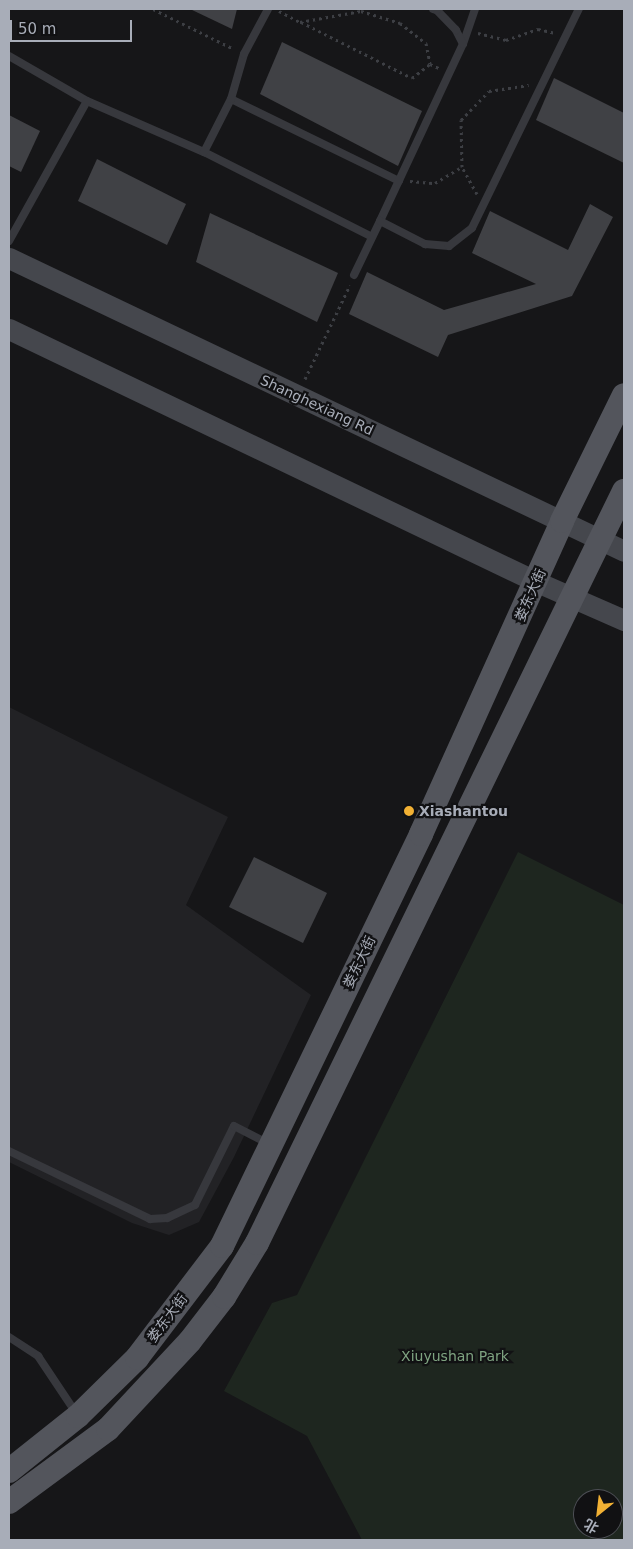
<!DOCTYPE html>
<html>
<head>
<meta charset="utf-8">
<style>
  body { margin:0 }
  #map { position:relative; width:633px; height:1549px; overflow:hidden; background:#161618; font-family:"DejaVu Sans","Noto Sans SC",sans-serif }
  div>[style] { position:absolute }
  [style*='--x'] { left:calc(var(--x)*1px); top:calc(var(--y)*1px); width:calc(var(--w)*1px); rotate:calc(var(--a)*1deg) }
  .built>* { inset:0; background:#222225 }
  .green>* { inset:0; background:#1e261f }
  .building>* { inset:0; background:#404145 }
  .path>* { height:3px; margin-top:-1.5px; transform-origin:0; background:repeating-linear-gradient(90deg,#3d3f44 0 2.5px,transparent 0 6.5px) }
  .lane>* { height:8px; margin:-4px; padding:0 4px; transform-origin:4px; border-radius:4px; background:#37383d }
  .secondary>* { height:21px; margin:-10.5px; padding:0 10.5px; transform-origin:10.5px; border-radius:10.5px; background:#45474d }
  .primary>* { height:24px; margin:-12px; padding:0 12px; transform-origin:12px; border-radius:12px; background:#53555c }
  .dots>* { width:14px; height:14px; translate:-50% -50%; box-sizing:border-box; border:2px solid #111113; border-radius:50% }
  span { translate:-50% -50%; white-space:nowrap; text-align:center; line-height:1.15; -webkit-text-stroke:4.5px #111113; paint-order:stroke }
  .street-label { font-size:14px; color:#a8adb8 }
  .poi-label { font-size:14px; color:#a8adb8; font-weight:700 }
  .left { translate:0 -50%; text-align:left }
  .park-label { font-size:14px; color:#7fa381 }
  .frame { position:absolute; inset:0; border:10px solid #a8adb8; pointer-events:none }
  .north { position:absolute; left:573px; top:1489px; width:50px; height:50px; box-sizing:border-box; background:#111113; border:1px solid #4d4f55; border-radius:50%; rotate:209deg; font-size:14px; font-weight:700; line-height:20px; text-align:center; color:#a8adb8 }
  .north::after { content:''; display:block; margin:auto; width:18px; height:22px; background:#f2b134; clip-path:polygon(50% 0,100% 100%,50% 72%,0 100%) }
  .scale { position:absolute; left:10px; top:20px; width:122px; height:22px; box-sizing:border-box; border:2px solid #a8adb8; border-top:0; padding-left:6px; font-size:15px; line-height:18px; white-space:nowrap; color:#a8adb8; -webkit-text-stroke:4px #111113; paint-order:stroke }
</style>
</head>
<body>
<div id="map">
  <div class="built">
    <div style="clip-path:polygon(9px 707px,228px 817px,186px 905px,311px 995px,234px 1157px,199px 1222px,169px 1235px,132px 1223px,9px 1162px)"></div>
  </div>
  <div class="green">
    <div style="clip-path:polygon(evenodd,518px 852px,624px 905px,624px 1540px,362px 1540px,307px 1436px,224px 1391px,272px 1303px,297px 1295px,518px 852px,583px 1499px,613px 1499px,613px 1529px,583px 1529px,583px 1499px)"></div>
  </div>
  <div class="building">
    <div style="clip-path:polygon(190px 9px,237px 9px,232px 29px)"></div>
    <div style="clip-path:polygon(282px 42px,422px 111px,398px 166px,260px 94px)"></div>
    <div style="clip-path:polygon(554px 78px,624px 113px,624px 163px,536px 120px)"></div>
    <div style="clip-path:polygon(9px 115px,40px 131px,21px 172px,9px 166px)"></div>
    <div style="clip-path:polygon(97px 159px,186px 204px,167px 245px,78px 201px)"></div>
    <div style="clip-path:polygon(590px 204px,613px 217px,572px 296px,448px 335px,438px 357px,349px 314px,367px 272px,444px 310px,536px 284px,472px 253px,490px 211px,568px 250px)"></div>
    <div style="clip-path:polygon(210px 213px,338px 273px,317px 322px,196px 262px)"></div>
    <div style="clip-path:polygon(254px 857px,327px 893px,303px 943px,229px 907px)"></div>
  </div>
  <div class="path">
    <div style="--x:153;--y:9;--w:90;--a:26.3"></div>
    <div style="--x:279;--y:11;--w:24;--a:28"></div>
    <div style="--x:300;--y:22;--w:62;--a:-10.2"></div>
    <div style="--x:361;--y:11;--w:41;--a:17.1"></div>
    <div style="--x:400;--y:23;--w:33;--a:38"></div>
    <div style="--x:426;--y:43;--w:21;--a:79"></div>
    <div style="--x:430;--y:64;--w:10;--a:24"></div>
    <div style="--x:301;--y:22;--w:124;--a:26.8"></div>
    <div style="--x:412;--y:78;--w:23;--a:-38"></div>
    <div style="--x:478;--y:33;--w:29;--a:14"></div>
    <div style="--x:506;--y:40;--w:34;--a:-19"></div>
    <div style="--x:538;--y:29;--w:18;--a:13"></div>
    <div style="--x:410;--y:181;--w:25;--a:5"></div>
    <div style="--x:435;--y:183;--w:31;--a:-31"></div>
    <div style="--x:477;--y:194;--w:31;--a:-119"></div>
    <div style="--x:462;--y:167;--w:47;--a:-91.2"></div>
    <div style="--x:461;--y:120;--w:40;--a:-46"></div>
    <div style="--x:489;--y:91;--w:40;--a:-8.5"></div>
    <div style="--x:305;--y:379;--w:104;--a:-64.4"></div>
  </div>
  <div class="lane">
    <div style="--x:463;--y:44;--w:37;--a:-71"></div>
    <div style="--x:9;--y:56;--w:90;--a:30"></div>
    <div style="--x:87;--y:101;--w:128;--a:23.6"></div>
    <div style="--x:204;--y:152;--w:188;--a:26.8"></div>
    <div style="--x:231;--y:99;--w:187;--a:26"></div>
    <div style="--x:204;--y:152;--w:59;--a:-63"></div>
    <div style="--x:231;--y:99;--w:47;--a:-73.9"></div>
    <div style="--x:244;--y:54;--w:51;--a:-61.9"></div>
    <div style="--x:380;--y:221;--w:195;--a:-64.9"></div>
    <div style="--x:463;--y:44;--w:16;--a:-117"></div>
    <div style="--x:456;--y:30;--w:28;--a:-134"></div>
    <div style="--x:437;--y:10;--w:4;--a:-166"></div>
    <div style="--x:9;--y:241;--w:160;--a:-60.9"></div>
    <div style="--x:354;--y:275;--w:60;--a:-64.3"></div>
    <div style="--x:380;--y:221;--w:51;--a:27.1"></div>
    <div style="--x:425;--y:244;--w:24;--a:5"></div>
    <div style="--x:449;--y:246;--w:29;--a:-38"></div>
    <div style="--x:472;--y:228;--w:244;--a:-64"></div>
    <div style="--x:9;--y:1151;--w:157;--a:25.7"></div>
    <div style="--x:150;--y:1219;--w:17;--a:-3"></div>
    <div style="--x:167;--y:1218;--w:31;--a:-25"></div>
    <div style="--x:195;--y:1205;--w:88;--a:-63.7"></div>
    <div style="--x:234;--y:1126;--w:39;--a:27"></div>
    <div style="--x:9;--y:1337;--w:35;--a:33"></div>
    <div style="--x:38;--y:1356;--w:69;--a:56.3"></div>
  </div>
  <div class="secondary">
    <div style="--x:9;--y:258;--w:681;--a:25.47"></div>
    <div style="--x:9;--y:329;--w:585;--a:25.6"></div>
    <div style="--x:537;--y:582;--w:95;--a:23.6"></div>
  </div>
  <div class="primary">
    <div style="--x:9;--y:1471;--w:88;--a:-38.6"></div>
    <div style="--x:78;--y:1416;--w:83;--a:-44.5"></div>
    <div style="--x:137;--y:1358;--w:141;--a:-52.8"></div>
    <div style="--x:222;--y:1246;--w:458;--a:-64.2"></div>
    <div style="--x:421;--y:834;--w:343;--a:-65.7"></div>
    <div style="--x:562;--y:521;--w:140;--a:-63.8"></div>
    <div style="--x:9;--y:1502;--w:123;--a:-36.4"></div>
    <div style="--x:108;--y:1429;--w:120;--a:-47"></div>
    <div style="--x:190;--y:1341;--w:56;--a:-52.3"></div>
    <div style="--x:224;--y:1297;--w:63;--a:-58.6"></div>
    <div style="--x:257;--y:1243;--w:837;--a:-63.99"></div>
  </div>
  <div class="dots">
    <div style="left:409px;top:811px;background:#f2b134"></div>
  </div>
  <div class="street-label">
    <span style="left:317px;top:405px;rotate:25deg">Shanghexiang Rd</span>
    <span style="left:530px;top:595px;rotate:-66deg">娄东大街</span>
    <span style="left:359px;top:962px;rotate:-64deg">娄东大街</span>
    <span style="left:167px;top:1318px;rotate:-53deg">娄东大街</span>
  </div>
  <div class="poi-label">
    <span class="left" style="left:419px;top:811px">Xiashantou</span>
  </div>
  <div class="park-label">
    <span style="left:455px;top:1356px">Xiuyushan Park</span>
  </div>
  <div class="frame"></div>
  <div class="north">北</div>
  <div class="scale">50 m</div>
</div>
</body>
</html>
